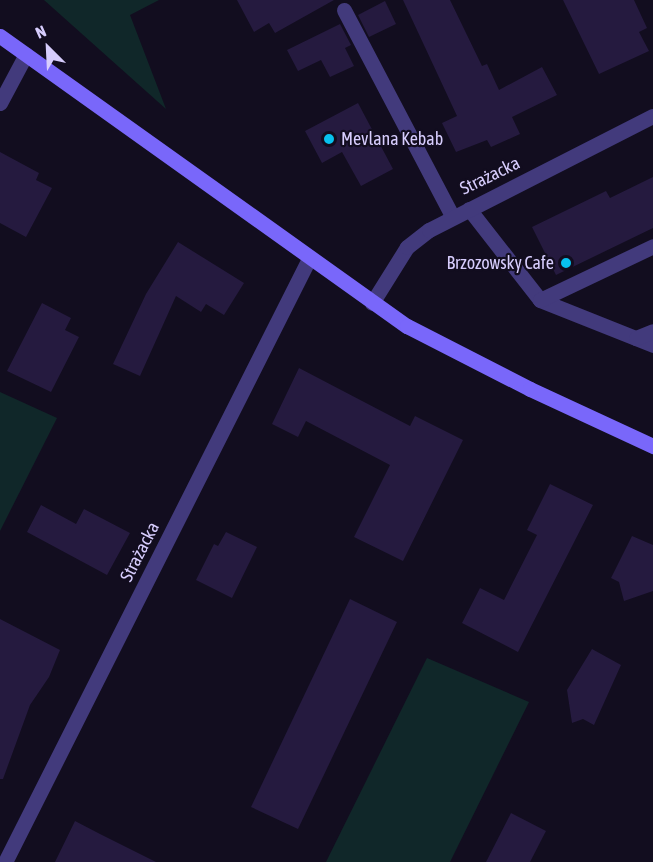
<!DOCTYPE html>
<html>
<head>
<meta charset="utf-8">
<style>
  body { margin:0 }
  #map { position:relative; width:653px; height:862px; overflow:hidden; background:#120d1f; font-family:"Asap Condensed",sans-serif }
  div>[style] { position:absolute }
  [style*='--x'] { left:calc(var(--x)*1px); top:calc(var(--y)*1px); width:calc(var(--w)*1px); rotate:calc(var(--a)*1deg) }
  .green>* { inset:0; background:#102729 }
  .building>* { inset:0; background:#251a3f }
  .lane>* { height:15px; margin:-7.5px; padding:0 7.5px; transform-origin:7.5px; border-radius:7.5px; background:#423a7c }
  .street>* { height:15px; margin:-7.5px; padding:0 7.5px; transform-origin:7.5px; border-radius:7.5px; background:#423a7c }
  .secondary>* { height:15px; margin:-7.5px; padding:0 7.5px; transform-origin:7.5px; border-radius:7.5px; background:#7967fa }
  .dots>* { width:16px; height:16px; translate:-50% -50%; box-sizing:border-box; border:3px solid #120d1f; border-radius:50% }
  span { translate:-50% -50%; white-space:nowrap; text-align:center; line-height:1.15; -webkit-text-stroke:4.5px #120d1f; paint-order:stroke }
  .poi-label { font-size:18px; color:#d7cdfd }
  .left { translate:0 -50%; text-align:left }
  .right { translate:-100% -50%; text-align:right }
  .street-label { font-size:18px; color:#d7cdfd }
  .north { position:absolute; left:18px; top:18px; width:60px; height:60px; -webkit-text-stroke:4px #120d1f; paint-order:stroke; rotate:336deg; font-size:16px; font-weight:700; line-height:24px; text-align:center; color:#d7cdfd }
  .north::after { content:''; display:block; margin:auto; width:21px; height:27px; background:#d7cdfd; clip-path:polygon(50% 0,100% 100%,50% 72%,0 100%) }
</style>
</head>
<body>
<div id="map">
  <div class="green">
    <div style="clip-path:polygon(44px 0,159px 0,130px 15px,166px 109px)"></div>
    <div style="clip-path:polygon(0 392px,57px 418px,0 531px)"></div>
    <div style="clip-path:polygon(427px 658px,529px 702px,450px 862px,326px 862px)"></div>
  </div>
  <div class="building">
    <div style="clip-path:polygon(237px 0,334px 0,275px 33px,269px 23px,254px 32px)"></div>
    <div style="clip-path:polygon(403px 0,450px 0,482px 66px,487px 64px,499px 90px,542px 67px,557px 95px,512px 117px,520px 134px,491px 147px,487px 140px,456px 152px,442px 123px,457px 116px)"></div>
    <div style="clip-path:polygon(563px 0,634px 0,647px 28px,639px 32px,649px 51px,599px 74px)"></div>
    <div style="clip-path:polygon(385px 1px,396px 24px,369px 37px,358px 15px)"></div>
    <div style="clip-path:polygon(340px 24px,351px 45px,345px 48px,354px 66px,330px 77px,321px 60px,298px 71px,287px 50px)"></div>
    <div style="clip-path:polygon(358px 103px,393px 169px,361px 186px,342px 152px,322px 163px,305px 131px)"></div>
    <div style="clip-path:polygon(0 152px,39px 173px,36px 180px,52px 188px,26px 237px,0 223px)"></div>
    <div style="clip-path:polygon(653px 177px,653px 228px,556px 275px,532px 227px,606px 191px,610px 198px)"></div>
    <div style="clip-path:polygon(178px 242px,244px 283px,224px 315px,206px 304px,201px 312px,176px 296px,140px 376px,113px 364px,146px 294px)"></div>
    <div style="clip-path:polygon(42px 303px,71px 318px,65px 330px,79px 337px,51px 392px,7px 371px)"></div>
    <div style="clip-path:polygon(299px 368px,410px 426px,415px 416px,463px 440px,403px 561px,354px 537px,390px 465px,306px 421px,298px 437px,272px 424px)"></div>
    <div style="clip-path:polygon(550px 484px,593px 505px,518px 652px,462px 623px,480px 588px,504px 600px,537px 535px,527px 530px)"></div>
    <div style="clip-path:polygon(41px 505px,76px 524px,84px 509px,130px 533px,107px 575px,27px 532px)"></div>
    <div style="clip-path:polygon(226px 532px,257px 547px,232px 598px,196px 580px,214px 544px,218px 546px)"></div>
    <div style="clip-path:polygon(632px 536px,653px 545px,653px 591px,624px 601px,619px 582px,611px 578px)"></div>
    <div style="clip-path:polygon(350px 599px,397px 622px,298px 829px,251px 807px)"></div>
    <div style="clip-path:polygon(0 619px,60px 650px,49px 677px,30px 705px,3px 779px,0 779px)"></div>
    <div style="clip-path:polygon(592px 649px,621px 665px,594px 725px,583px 719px,572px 723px,567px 690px)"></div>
    <div style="clip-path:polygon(511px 813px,546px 831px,530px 862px,486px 862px)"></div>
    <div style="clip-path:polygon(75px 821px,100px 834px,156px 862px,55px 862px)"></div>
  </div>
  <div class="lane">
    <div style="--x:344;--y:10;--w:233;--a:62.3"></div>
    <div style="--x:0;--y:103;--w:55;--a:-62"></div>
    <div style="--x:469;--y:209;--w:115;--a:52"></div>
    <div style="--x:540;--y:300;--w:122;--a:21.7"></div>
    <div style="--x:540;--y:300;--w:125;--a:-25.5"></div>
    <div style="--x:636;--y:338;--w:18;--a:-22"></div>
  </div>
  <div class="street">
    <div style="--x:372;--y:303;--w:66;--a:-58"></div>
    <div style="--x:407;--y:247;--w:28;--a:-38"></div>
    <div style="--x:429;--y:230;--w:251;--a:-27"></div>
    <div style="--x:5;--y:862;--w:675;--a:-63.25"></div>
  </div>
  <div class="secondary">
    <div style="--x:0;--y:36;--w:500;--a:35.5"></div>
    <div style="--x:407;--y:326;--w:138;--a:27.1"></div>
    <div style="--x:530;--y:389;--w:136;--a:24.9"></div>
  </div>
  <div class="dots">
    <div style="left:329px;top:139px;background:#08c1ee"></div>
    <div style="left:566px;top:263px;background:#08c1ee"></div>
  </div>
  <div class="poi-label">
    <span class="left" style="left:341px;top:139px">Mevlana Kebab</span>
    <span class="right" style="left:554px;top:263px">Brzozowsky Cafe</span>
  </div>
  <div class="street-label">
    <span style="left:490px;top:176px;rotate:-26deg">Strażacka</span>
    <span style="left:140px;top:552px;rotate:-63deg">Strażacka</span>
  </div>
  <div class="north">N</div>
</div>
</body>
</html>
